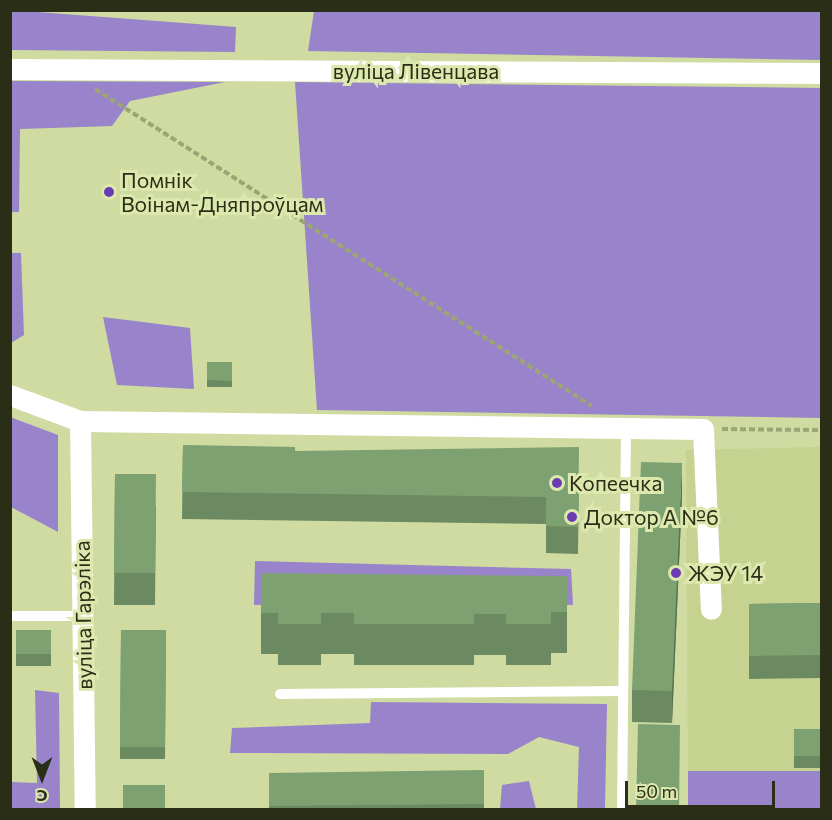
<!DOCTYPE html>
<html>
<head>
<meta charset="utf-8">
<style>
  body { margin:0 }
  #map { position:relative; width:832px; height:820px; overflow:hidden; background:#cfdba0; font-family:Commissioner,sans-serif }
  div>[style] { position:absolute }
  [style*='--x'] { left:calc(var(--x)*1px); top:calc(var(--y)*1px); width:calc(var(--w)*1px); rotate:calc(var(--a)*1deg) }
  .built>* { inset:0; background:#c6d290 }
  .forest>* { inset:0; background:#9983ca }
  .path>* { height:4px; margin-top:-2px; transform-origin:0; background:repeating-linear-gradient(90deg,#9ba575 0 6px,transparent 0 9px) }
  .service>* { height:10px; margin:-5px; padding:0 5px; transform-origin:5px; border-radius:5px; background:#fff }
  .minor>* { height:21px; margin:-10.5px; padding:0 10.5px; transform-origin:10.5px; border-radius:10.5px; background:#fff }
  .wall>* { inset:0; background:#6c8a61 }
  .shaded-wall>* { inset:0; background:#58714f }
  .building>* { inset:0; background:#7ea171 }
  .dots>* { width:16px; height:16px; translate:-50% -50%; box-sizing:border-box; border:3px solid #dce8ad; border-radius:50% }
  span { translate:-50% -50%; white-space:nowrap; text-align:center; line-height:1.15; -webkit-text-stroke:6px #dce8ad; paint-order:stroke }
  .street-label { font-size:21px; color:#2a2e17 }
  .poi-label { font-size:21px; color:#2a2e17 }
  .left { translate:0 -50%; text-align:left }
  .frame { position:absolute; inset:0; border:12px solid #2a2e17; pointer-events:none }
  .north { position:absolute; left:12px; top:748px; width:60px; height:60px; -webkit-text-stroke:4px #dce8ad; paint-order:stroke; rotate:180deg; font-size:16px; font-weight:700; line-height:24px; text-align:center; color:#2a2e17 }
  .north::after { content:''; display:block; margin:auto; width:21px; height:27px; background:#2a2e17; clip-path:polygon(50% 0,100% 100%,50% 72%,0 100%) }
  .scale { position:absolute; left:625px; top:781px; width:150px; height:27px; box-sizing:border-box; border:3px solid #2a2e17; border-top:0; padding-left:8px; font-size:18px; line-height:21px; white-space:nowrap; color:#2a2e17; -webkit-text-stroke:4px #dce8ad; paint-order:stroke }
</style>
</head>
<body>
<div id="map">
  <div class="built">
    <div style="clip-path:polygon(821px 447px,821px 771px,688px 771px,686px 450px)"></div>
  </div>
  <div class="forest">
    <div style="clip-path:polygon(11px 10px,236px 27px,235px 52px,11px 50px)"></div>
    <div style="clip-path:polygon(314px 11px,821px 11px,821px 60px,308px 51px)"></div>
    <div style="clip-path:polygon(11px 81px,225px 82px,130px 101px,112px 126px,20px 129px,19px 212px,11px 212px)"></div>
    <div style="clip-path:polygon(295px 82px,821px 88px,821px 418px,317px 410px)"></div>
    <div style="clip-path:polygon(11px 253px,21px 253px,24px 335px,11px 343px)"></div>
    <div style="clip-path:polygon(103px 317px,190px 328px,194px 389px,117px 385px)"></div>
    <div style="clip-path:polygon(10px 417px,58px 435px,58px 532px,11px 507px)"></div>
    <div style="clip-path:polygon(255px 561px,571px 569px,573px 605px,254px 605px)"></div>
    <div style="clip-path:polygon(35px 690px,59px 693px,60px 809px,11px 809px,11px 782px,37px 783px)"></div>
    <div style="clip-path:polygon(371px 702px,607px 704px,605px 809px,577px 809px,579px 747px,539px 737px,508px 754px,230px 753px,232px 728px,370px 723px)"></div>
    <div style="clip-path:polygon(688px 771px,821px 771px,821px 809px,688px 809px)"></div>
    <div style="clip-path:polygon(529px 781px,536px 809px,500px 809px,502px 785px)"></div>
  </div>
  <div class="path">
    <div style="--x:95;--y:89;--w:589;--a:32.53"></div>
    <div style="--x:722;--y:429;--w:100;--a:0.6"></div>
  </div>
  <div class="service">
    <div style="--x:10;--y:616;--w:73;--a:0"></div>
    <div style="--x:280;--y:694;--w:343;--a:-0.5"></div>
    <div style="--x:622;--y:810;--w:382;--a:-89.4"></div>
  </div>
  <div class="minor">
    <div style="--x:10;--y:69;--w:812;--a:0.28"></div>
    <div style="--x:10;--y:395;--w:75;--a:20.4"></div>
    <div style="--x:80;--y:421;--w:623;--a:0.74"></div>
    <div style="--x:703;--y:429;--w:180;--a:87.5"></div>
    <div style="--x:80;--y:421;--w:389;--a:89.3"></div>
  </div>
  <div class="wall">
    <div style="clip-path:polygon(207px 362px,232px 362px,232px 387px,207px 387px)"></div>
    <div style="clip-path:polygon(183px 445px,579px 474px,578px 554px,546px 553px,546px 524px,182px 519px)"></div>
    <div style="clip-path:polygon(115px 474px,156px 506px,155px 605px,114px 605px)"></div>
    <div style="clip-path:polygon(682px 495px,672px 723px,632px 722px,632px 690px)"></div>
    <div style="clip-path:polygon(567px 576px,567px 653px,551px 653px,551px 665px,506px 665px,506px 655px,474px 655px,474px 665px,354px 665px,354px 654px,321px 654px,321px 665px,278px 665px,278px 654px,261px 654px,261px 613px)"></div>
    <div style="clip-path:polygon(822px 603px,822px 678px,749px 679px,749px 604px)"></div>
    <div style="clip-path:polygon(16px 630px,51px 630px,51px 666px,16px 666px)"></div>
    <div style="clip-path:polygon(121px 630px,166px 630px,165px 759px,120px 759px)"></div>
    <div style="clip-path:polygon(794px 729px,822px 729px,822px 768px,794px 768px)"></div>
    <div style="clip-path:polygon(269px 773px,484px 804px,484px 810px,269px 810px)"></div>
  </div>
  <div class="shaded-wall">
    <div style="clip-path:polygon(682px 463px,682px 495px,672px 723px,672px 691px)"></div>
  </div>
  <div class="building">
    <div style="clip-path:polygon(207px 362px,232px 362px,232px 381px,207px 380px)"></div>
    <div style="clip-path:polygon(183px 445px,295px 447px,295px 451px,579px 447px,578px 527px,546px 526px,546px 497px,182px 492px)"></div>
    <div style="clip-path:polygon(641px 462px,682px 463px,672px 691px,632px 690px)"></div>
    <div style="clip-path:polygon(115px 474px,156px 474px,155px 573px,114px 573px)"></div>
    <div style="clip-path:polygon(261px 573px,567px 576px,567px 612px,551px 612px,551px 624px,506px 624px,506px 614px,474px 614px,474px 624px,354px 624px,354px 613px,321px 613px,321px 624px,278px 624px,278px 613px,261px 613px)"></div>
    <div style="clip-path:polygon(822px 603px,822px 655px,749px 656px,749px 604px)"></div>
    <div style="clip-path:polygon(16px 630px,51px 630px,51px 654px,16px 654px)"></div>
    <div style="clip-path:polygon(121px 630px,166px 630px,165px 747px,120px 747px)"></div>
    <div style="clip-path:polygon(638px 724px,680px 725px,679px 810px,636px 810px)"></div>
    <div style="clip-path:polygon(794px 729px,822px 729px,822px 756px,794px 756px)"></div>
    <div style="clip-path:polygon(484px 770px,484px 804px,269px 806px,269px 773px)"></div>
    <div style="clip-path:polygon(123px 785px,165px 785px,165px 810px,123px 810px)"></div>
  </div>
  <div class="dots">
    <div style="left:109px;top:192px;background:#6b3cb3"></div>
    <div style="left:557px;top:483px;background:#6b3cb3"></div>
    <div style="left:572px;top:517px;background:#6b3cb3"></div>
    <div style="left:676px;top:573px;background:#6b3cb3"></div>
  </div>
  <div class="street-label">
    <span style="left:416px;top:71px">вуліца Лівенцава</span>
    <span style="left:83px;top:615px;rotate:-91deg">вуліца Гарэліка</span>
  </div>
  <div class="poi-label">
    <span class="left" style="left:121px;top:192px">Помнік<br>Воінам-Дняпроўцам</span>
    <span class="left" style="left:569px;top:483px">Копеечка</span>
    <span class="left" style="left:584px;top:517px">Доктор А №6</span>
    <span class="left" style="left:688px;top:573px">ЖЭУ 14</span>
  </div>
  <div class="frame"></div>
  <div class="north">С</div>
  <div class="scale">50 m</div>
</div>
</body>
</html>
